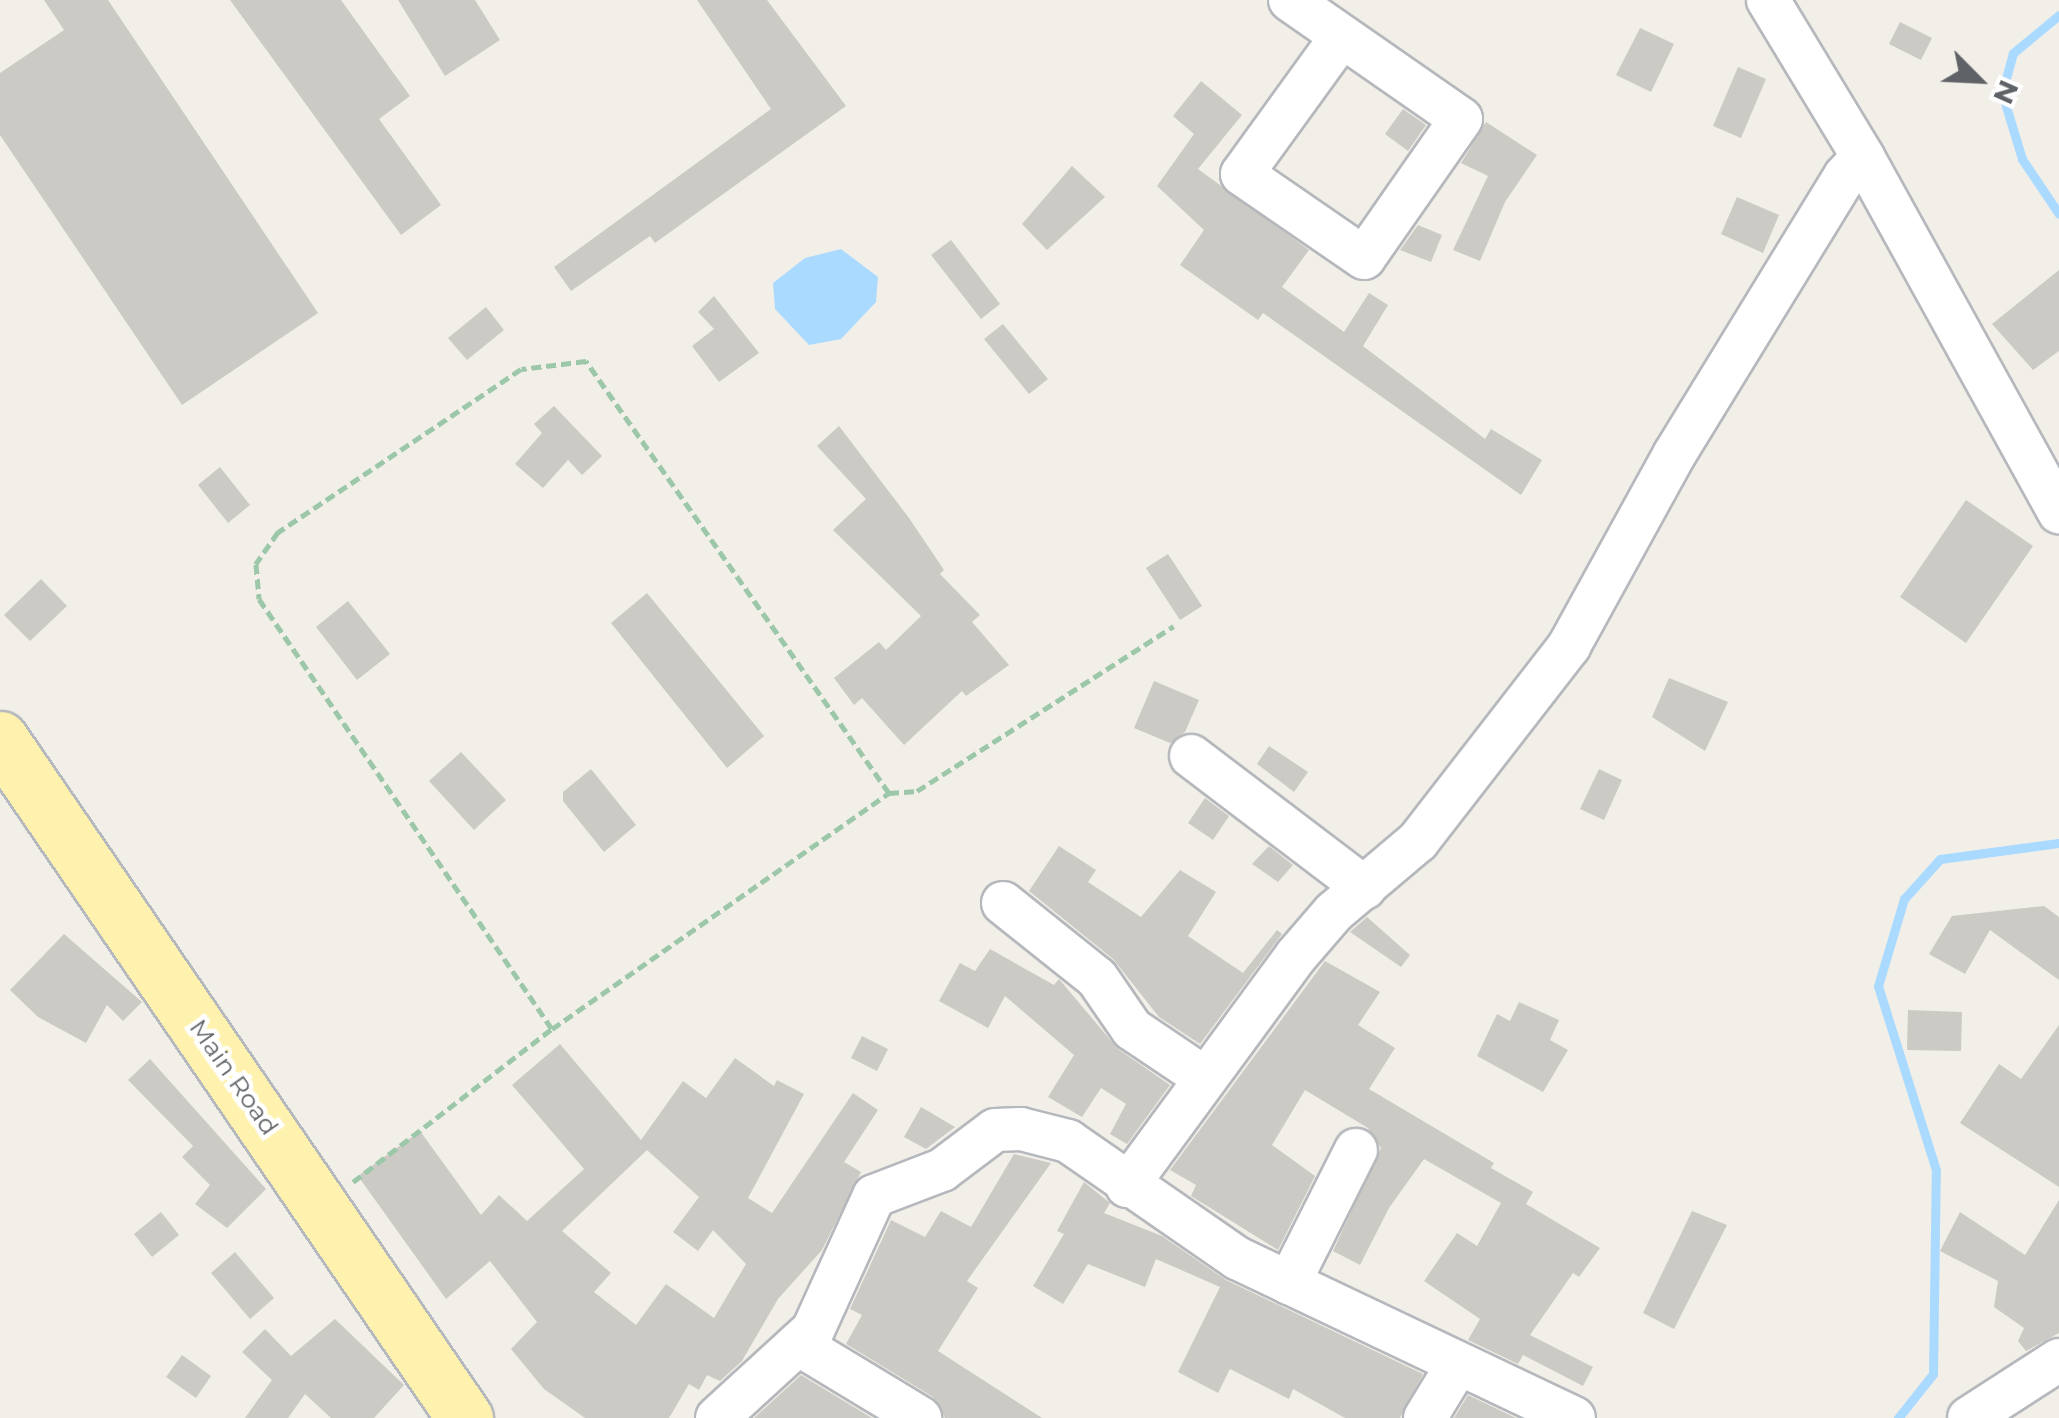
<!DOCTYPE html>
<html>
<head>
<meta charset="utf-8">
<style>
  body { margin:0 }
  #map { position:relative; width:2059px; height:1418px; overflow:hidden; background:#f1efe8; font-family:Montserrat,sans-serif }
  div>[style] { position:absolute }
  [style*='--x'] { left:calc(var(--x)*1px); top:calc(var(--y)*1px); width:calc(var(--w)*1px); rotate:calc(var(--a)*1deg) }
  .water>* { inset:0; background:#aadaff }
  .stream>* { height:9px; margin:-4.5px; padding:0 4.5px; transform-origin:4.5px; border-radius:4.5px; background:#aadaff }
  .building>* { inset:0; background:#cccac5 }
  .path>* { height:5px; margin-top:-2.5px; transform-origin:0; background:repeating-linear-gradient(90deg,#9cc7a9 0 10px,transparent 0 15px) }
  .roads { filter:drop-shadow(2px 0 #b5b8bc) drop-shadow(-2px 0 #b5b8bc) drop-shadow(0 2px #b5b8bc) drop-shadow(0 -2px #b5b8bc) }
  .minor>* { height:42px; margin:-21px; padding:0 21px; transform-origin:21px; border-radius:21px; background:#fff }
  .major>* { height:55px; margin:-27.5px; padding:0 27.5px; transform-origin:27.5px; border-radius:27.5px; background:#fff2af }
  span { translate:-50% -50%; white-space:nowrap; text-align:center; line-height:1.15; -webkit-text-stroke:9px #fff; paint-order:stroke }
  .street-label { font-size:25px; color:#5f6368 }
  .north { position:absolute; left:1929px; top:30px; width:100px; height:100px; -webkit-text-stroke:8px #fff; paint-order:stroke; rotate:114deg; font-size:28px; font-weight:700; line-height:40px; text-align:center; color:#5f6368 }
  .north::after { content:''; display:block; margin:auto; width:35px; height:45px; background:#5f6368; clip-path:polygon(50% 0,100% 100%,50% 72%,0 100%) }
</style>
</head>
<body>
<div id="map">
  <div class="water">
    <div style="clip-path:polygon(841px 249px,878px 277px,876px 302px,841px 339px,809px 345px,775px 309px,773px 283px,805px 258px)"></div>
  </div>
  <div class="stream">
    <div style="--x:2059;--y:15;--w:60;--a:140.4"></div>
    <div style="--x:2013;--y:53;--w:41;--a:105.4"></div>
    <div style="--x:2002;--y:93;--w:69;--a:73.1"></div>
    <div style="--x:2022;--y:159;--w:66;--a:56.1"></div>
    <div style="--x:1898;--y:1418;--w:56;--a:-51.5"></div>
    <div style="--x:1933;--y:1374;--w:204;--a:-89.2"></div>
    <div style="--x:1936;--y:1170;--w:193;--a:-107.5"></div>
    <div style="--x:1878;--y:986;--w:91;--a:-73.4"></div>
    <div style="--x:1904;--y:899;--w:54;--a:-48"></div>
    <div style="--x:1940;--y:859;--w:120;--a:-7.7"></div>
  </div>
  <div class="building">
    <div style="clip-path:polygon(44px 0,108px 0,318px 313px,182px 405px,0 135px,0 73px,64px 30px)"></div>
    <div style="clip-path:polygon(230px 0,341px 0,410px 96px,379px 119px,441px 205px,401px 235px)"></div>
    <div style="clip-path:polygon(398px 0,475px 0,500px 40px,445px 76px)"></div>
    <div style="clip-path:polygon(697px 0,767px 0,846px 106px,655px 243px,650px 236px,571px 291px,554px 267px,771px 109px)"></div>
    <div style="clip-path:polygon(1900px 22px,1932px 38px,1921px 60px,1889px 44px)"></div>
    <div style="clip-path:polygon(1640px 28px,1674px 44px,1651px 92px,1616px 75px)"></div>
    <div style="clip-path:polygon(1738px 67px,1766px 79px,1741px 138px,1713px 126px)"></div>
    <div style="clip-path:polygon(1201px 81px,1242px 115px,1198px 169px,1309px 250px,1282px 287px,1344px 332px,1369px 293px,1388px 305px,1363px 346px,1485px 439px,1491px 429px,1542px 460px,1521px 495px,1263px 313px,1258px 320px,1180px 265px,1204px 230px,1157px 186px,1194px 134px,1173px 116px)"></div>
    <div style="clip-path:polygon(1403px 109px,1426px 125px,1408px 151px,1385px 134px)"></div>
    <div style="clip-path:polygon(1486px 122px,1537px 155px,1505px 202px,1480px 261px,1453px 250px,1488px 176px,1461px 163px)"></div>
    <div style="clip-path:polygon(1072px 166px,1105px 197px,1047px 250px,1022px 224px)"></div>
    <div style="clip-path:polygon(1737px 197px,1779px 215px,1763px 253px,1721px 234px)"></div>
    <div style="clip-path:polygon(1418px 225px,1442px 235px,1431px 262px,1400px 250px)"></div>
    <div style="clip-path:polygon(951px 240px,1000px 304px,981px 319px,931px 255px)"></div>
    <div style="clip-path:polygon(2059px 270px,2059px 351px,2033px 370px,1992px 324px)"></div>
    <div style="clip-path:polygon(714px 296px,759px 353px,719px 382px,692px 346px,714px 329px,698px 312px)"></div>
    <div style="clip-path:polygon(486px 307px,504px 330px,467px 360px,448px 338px)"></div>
    <div style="clip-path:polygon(1003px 324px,1048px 379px,1029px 394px,984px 339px)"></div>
    <div style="clip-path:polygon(554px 406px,602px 456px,582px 475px,568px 460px,543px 488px,515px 464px,542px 433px,534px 424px)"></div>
    <div style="clip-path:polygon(839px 426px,909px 518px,944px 570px,940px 574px,980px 615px,972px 622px,1009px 665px,966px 696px,962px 691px,904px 745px,862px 698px,854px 705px,834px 678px,879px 642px,886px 650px,921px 616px,833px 530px,866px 499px,817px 446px)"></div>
    <div style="clip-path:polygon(220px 467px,250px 505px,228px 523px,198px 485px)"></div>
    <div style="clip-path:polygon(1966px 500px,2033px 546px,1966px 643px,1900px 597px)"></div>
    <div style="clip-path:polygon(1168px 554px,1202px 606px,1180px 620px,1146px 568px)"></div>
    <div style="clip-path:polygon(41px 579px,67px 606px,30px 641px,4px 615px)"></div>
    <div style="clip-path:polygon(647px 593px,764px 736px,727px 768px,611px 623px)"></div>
    <div style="clip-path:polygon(348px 601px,390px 654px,357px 680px,316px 627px)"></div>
    <div style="clip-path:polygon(1669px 678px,1728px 702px,1705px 751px,1652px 717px)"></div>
    <div style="clip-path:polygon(1154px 681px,1199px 700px,1185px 732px,1170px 743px,1134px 728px)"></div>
    <div style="clip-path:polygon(1269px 746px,1308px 772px,1294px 792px,1257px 764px)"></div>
    <div style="clip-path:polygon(461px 752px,506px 800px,474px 830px,429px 781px)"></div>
    <div style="clip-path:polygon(591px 769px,636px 825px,604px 852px,563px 801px,563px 792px)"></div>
    <div style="clip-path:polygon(1599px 769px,1622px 780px,1604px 820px,1580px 809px)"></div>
    <div style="clip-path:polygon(1205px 798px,1229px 816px,1213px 840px,1188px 823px)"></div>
    <div style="clip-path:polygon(1059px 846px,1096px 870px,1088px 882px,1141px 917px,1180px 870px,1216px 892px,1188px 936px,1243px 973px,1277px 930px,1282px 934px,1200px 1044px,1159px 1017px,1113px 959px,1029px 891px)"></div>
    <div style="clip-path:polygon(1269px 846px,1293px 865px,1278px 882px,1252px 864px)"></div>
    <div style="clip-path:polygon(2044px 906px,2059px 917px,2059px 980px,1990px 930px,1965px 974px,1929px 954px,1952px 916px)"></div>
    <div style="clip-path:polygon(1367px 917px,1410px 955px,1401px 967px,1350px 932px)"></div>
    <div style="clip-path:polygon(64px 934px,142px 1002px,123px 1021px,107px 1005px,86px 1043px,38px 1017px,10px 990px)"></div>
    <div style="clip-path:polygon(990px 949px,1054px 985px,1059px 979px,1118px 1049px,1170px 1085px,1127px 1144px,1110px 1134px,1126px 1104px,1101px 1088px,1082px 1117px,1048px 1097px,1074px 1055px,1005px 996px,988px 1028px,939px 1001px,960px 963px,975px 971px)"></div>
    <div style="clip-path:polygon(1325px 961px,1380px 992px,1358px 1025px,1395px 1048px,1369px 1089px,1494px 1163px,1491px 1168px,1533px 1192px,1526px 1204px,1600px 1248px,1579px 1277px,1573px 1273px,1530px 1335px,1593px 1367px,1583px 1386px,1523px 1355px,1518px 1364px,1468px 1340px,1480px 1319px,1424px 1281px,1457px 1233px,1477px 1246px,1501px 1203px,1424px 1159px,1389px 1208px,1360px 1265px,1333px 1251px,1381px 1148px,1368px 1128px,1305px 1090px,1272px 1145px,1315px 1176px,1278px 1250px,1191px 1196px,1196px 1185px,1170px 1170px)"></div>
    <div style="clip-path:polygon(1519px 1002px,1559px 1020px,1550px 1040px,1568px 1050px,1543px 1092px,1477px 1056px,1497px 1014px,1510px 1021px)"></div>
    <div style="clip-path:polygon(1908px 1010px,1962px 1012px,1961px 1051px,1907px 1050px)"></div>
    <div style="clip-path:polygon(2059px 1025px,2059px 1187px,1960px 1123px,1999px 1064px,2021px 1079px)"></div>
    <div style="clip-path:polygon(862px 1036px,888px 1049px,877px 1071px,851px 1058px)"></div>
    <div style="clip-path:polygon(evenodd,560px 1044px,641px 1140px,683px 1081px,706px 1098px,735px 1058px,774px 1086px,777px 1080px,804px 1094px,748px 1198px,772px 1213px,853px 1093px,878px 1110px,844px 1162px,861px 1172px,822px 1250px,778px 1299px,742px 1361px,720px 1381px,707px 1375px,699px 1390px,689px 1384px,669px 1418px,585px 1418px,544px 1389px,511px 1349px,537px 1322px,490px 1261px,446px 1299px,358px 1176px,420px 1131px,481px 1215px,499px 1195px,527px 1221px,584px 1169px,512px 1085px,560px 1044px,647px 1150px,699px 1197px,673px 1232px,698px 1251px,713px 1230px,746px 1264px,714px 1318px,666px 1284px,636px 1325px,594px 1292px,611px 1273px,562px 1231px,647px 1150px)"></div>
    <div style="clip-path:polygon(150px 1059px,266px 1189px,227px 1228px,195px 1204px,210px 1185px,182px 1157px,193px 1146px,128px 1080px)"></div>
    <div style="clip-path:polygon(921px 1107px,955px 1127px,926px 1149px,904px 1137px)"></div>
    <div style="clip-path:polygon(1014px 1154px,1051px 1163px,967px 1281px,978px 1288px,938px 1351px,1042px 1418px,945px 1418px,933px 1397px,846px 1344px,862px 1315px,850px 1309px,891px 1220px,925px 1237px,941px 1211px,971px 1227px)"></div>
    <div style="clip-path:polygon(1084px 1182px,1110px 1203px,1104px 1213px,1162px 1236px,1226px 1280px,1423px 1374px,1400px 1418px,1345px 1418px,1293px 1389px,1289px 1399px,1230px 1369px,1218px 1393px,1178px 1372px,1220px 1287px,1156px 1259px,1145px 1287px,1088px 1264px,1063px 1304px,1033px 1286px,1064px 1234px,1057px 1231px)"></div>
    <div style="clip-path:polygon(2059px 1200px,2059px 1333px,2026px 1351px,2018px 1341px,2024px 1328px,1994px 1307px,1998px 1281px,1940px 1251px,1960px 1212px,2025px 1255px)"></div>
    <div style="clip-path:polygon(1692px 1211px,1727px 1225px,1674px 1329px,1643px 1313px)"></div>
    <div style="clip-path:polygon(161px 1212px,179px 1235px,152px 1257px,134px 1234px)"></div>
    <div style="clip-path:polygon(235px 1252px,274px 1298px,250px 1319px,211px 1273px)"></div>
    <div style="clip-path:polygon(335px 1319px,404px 1385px,374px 1418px,331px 1418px,305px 1394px,288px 1418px,245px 1418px,272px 1380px,242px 1352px,265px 1329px,291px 1356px)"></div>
    <div style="clip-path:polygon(182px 1355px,211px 1376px,196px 1398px,166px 1377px)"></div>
    <div style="clip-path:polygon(801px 1375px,872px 1418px,754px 1418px)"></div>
    <div style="clip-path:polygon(1468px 1395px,1516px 1418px,1454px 1418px)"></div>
  </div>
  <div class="path">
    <div style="--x:889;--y:793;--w:28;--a:-4"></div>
    <div style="--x:917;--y:791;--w:305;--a:-32.7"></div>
    <div style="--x:353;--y:1182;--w:251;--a:-37.6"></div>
    <div style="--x:552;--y:1029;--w:411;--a:-35"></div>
    <div style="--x:889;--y:793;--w:528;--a:-125.05"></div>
    <div style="--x:586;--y:361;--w:65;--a:173"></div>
    <div style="--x:521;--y:369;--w:293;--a:146.1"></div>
    <div style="--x:278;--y:532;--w:39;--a:125"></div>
    <div style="--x:256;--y:564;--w:35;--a:85"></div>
    <div style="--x:259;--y:599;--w:520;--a:55.73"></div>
  </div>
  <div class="roads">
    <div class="minor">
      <div style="--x:1290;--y:0;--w:208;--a:34.8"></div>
      <div style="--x:1461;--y:119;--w:169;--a:124.9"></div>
      <div style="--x:1364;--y:258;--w:148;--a:-145.5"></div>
      <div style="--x:1242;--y:174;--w:169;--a:-54.1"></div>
      <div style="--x:1768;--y:0;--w:184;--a:58.8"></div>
      <div style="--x:1863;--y:157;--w:406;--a:61.1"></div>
      <div style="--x:1191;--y:756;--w:218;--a:37.2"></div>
      <div style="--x:1003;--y:903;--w:120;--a:38.6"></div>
      <div style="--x:1097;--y:978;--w:62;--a:55.5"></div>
      <div style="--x:1132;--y:1029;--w:88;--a:33.9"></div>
      <div style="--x:1127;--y:1186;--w:285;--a:-53.7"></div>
      <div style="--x:1296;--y:956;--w:58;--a:-49.2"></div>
      <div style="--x:1334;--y:912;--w:110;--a:-40.2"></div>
      <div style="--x:1418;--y:841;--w:247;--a:-52.2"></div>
      <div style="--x:1569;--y:646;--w:218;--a:-61.2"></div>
      <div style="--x:1674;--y:455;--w:327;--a:-58.5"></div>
      <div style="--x:1845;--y:176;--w:26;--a:-47"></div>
      <div style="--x:1289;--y:1283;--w:149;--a:-63.3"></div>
      <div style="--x:798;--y:1344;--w:143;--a:31.2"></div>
      <div style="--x:717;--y:1418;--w:130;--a:-42.5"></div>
      <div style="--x:813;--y:1330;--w:147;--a:-65.5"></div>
      <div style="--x:874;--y:1196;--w:73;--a:-20.9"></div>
      <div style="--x:942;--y:1170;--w:66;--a:-37"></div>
      <div style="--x:995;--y:1130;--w:26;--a:-2"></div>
      <div style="--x:1021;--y:1129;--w:49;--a:14.3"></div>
      <div style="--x:1068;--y:1141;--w:206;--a:34.7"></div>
      <div style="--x:1237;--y:1258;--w:373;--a:25.4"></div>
      <div style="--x:1425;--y:1418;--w:60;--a:-58.7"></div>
      <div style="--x:1969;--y:1418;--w:107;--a:-32.8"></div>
    </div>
    <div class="major">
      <div style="--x:0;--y:739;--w:823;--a:55.6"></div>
    </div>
  </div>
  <div class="street-label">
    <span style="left:234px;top:1077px;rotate:55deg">Main Road</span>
  </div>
  <div class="north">N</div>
</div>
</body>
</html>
